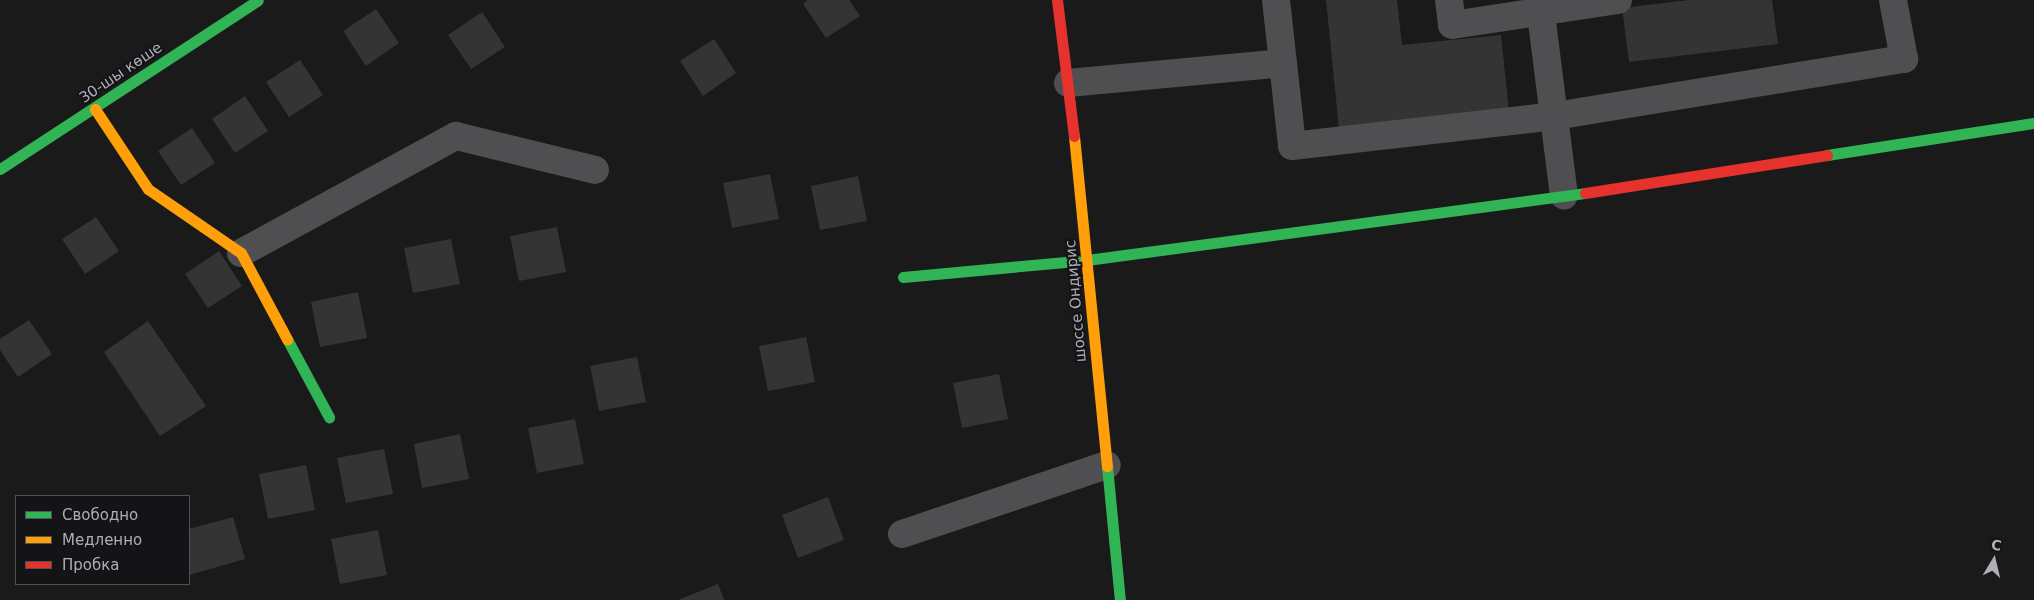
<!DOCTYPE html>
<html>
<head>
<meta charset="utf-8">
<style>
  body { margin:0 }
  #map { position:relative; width:2034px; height:600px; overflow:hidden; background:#1a1a1a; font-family:"DejaVu Sans",sans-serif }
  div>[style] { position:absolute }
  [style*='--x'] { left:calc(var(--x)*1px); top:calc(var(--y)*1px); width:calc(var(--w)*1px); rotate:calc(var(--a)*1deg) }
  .building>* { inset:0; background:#343435 }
  .street>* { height:28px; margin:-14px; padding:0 14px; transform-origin:14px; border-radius:14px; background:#4f4f52 }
  .fast>* { height:11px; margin:-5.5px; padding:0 5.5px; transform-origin:5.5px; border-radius:5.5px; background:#30b455 }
  .slow>* { height:11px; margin:-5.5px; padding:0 5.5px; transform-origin:5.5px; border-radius:5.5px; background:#ff9f0a }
  .jam>* { height:11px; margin:-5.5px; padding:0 5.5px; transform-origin:5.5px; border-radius:5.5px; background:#e5322d }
  span { translate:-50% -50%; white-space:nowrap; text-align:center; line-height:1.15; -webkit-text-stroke:4px #141416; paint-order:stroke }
  .street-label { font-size:15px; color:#adaeb9 }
  .legend { position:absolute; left:15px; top:495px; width:175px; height:90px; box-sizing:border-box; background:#141416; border:1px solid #515257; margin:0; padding:6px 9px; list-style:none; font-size:15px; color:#adaeb9 }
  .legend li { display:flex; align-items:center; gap:10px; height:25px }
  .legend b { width:25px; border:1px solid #515257 }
  .north { position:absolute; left:1969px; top:535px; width:50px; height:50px; -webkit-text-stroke:4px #141416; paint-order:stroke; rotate:9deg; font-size:14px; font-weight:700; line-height:20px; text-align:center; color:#adaeb9 }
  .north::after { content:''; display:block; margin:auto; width:18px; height:22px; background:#adaeb9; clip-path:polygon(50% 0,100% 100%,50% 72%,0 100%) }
</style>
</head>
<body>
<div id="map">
  <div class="building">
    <div style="clip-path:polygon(808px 0,849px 0,860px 16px,826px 38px,803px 4px)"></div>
    <div style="clip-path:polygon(1326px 0,1397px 0,1402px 45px,1501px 35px,1509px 112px,1339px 129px)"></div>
    <div style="clip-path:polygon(1689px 0,1772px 0,1778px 44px,1629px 62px,1622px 8px)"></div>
    <div style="clip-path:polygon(376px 9px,399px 43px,366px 66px,343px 31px)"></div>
    <div style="clip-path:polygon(482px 12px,505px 47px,471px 69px,448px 35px)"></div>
    <div style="clip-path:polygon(714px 39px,736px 73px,703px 96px,680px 61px)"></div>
    <div style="clip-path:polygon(300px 60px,323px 95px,289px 117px,266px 82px)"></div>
    <div style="clip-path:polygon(245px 96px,268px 131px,235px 153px,212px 119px)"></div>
    <div style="clip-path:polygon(192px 128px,215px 163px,181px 185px,158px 151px)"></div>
    <div style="clip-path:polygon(770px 174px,779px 219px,732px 228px,723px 183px)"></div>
    <div style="clip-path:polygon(858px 176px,867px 221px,820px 230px,811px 186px)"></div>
    <div style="clip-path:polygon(96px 217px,119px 251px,85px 274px,62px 239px)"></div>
    <div style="clip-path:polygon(557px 227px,566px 272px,519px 281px,510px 236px)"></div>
    <div style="clip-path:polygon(451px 239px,460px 284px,413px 293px,404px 248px)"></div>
    <div style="clip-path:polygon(219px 251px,242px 286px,208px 308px,185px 274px)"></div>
    <div style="clip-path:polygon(358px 292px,367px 338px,320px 347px,311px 302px)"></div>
    <div style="clip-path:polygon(29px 320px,52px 354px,18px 377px,0 350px,0 339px)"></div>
    <div style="clip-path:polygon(148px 321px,206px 406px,160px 436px,104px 352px)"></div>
    <div style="clip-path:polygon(806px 337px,815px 382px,768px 391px,759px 346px)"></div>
    <div style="clip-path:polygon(637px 357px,646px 402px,599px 411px,590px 366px)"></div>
    <div style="clip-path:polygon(999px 374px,1008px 419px,962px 428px,953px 383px)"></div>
    <div style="clip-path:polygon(575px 419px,584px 464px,537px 473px,528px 428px)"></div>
    <div style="clip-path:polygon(460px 434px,469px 479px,422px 488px,414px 444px)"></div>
    <div style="clip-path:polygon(384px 449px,393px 494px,346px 503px,337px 458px)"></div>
    <div style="clip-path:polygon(306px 465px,315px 510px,268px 519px,259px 474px)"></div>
    <div style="clip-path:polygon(828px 497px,844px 540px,798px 558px,782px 515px)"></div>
    <div style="clip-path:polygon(233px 517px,245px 559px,189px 575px,189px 529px)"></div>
    <div style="clip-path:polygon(378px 530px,387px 575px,340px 584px,331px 539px)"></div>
    <div style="clip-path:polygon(718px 584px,724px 600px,678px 600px)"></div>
  </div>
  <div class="street">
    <div style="--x:1276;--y:0;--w:147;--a:83.7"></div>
    <div style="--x:1292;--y:146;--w:265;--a:-6.5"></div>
    <div style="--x:1555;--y:116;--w:354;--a:-9.3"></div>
    <div style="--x:1904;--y:59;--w:60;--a:-100.6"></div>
    <div style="--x:1449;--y:0;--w:25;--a:83"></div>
    <div style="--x:1452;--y:25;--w:168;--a:-8.6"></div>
    <div style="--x:1541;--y:14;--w:183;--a:82.8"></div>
    <div style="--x:1068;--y:83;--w:215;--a:-5.3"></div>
    <div style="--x:241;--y:253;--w:245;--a:-28.6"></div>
    <div style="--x:456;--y:136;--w:143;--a:13.7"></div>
    <div style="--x:902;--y:534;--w:216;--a:-18.6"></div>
  </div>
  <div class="fast">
    <div style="--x:1827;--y:155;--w:209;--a:-8.8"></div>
    <div style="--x:0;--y:169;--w:308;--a:-33.2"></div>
    <div style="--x:903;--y:277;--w:185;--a:-5.3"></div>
    <div style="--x:1087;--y:260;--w:502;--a:-7.66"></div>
    <div style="--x:287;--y:339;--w:89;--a:61.7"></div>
    <div style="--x:1107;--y:466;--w:135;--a:84.5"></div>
  </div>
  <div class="slow">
    <div style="--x:95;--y:109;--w:96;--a:56.5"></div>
    <div style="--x:148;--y:189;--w:113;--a:34.5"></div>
    <div style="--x:241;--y:253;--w:98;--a:61.9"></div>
    <div style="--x:1074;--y:136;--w:332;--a:84.3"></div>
  </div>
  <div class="jam">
    <div style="--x:1057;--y:0;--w:137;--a:82.9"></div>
    <div style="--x:1585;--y:193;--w:245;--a:-8.9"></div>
  </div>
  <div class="street-label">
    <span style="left:121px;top:73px;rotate:-34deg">30-шы көше</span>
    <span style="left:1076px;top:301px;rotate:-95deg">шоссе Ондирис</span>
  </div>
  <ul class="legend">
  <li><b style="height:6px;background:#30b455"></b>Свободно</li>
  <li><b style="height:6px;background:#ff9f0a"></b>Медленно</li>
  <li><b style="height:6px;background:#e5322d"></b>Пробка</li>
  </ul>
  <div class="north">С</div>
</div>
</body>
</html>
